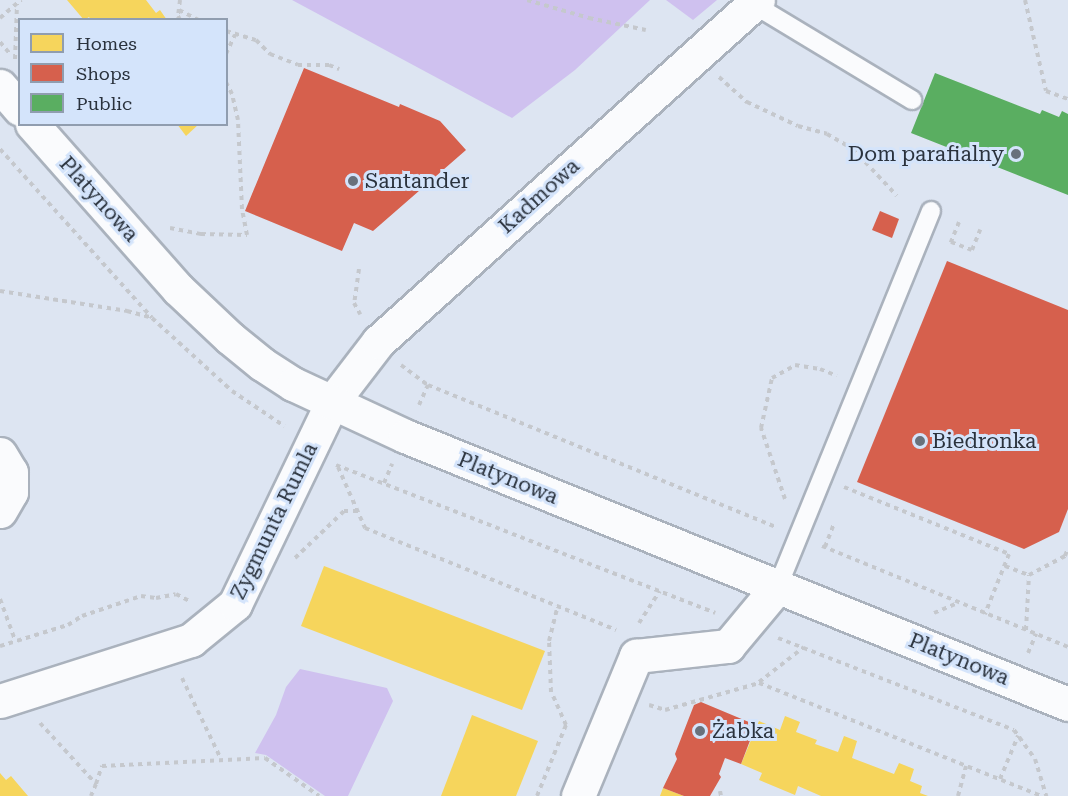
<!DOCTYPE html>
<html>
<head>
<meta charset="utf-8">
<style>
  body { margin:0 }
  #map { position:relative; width:1068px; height:796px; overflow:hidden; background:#dde5f2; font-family:"Roboto Serif",serif }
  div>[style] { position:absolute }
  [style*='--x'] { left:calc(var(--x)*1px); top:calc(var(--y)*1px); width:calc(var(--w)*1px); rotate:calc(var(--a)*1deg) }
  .green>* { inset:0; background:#cfc1ef }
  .homes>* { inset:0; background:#f6d55c }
  .shops>* { inset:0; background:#d6604d }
  .public>* { inset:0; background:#5aae61 }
  .path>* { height:4px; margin-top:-2px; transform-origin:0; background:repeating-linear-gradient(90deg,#c5c8cd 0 4.5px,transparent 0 9px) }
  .roads { filter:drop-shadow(2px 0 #aab2bd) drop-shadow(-2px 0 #aab2bd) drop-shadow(0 2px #aab2bd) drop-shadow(0 -2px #aab2bd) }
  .lane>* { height:18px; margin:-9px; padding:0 9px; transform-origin:9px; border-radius:9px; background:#fafbfd }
  .street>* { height:33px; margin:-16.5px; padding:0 16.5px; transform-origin:16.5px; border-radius:16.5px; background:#fafbfd }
  .secondary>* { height:33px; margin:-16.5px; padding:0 16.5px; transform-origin:16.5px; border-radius:16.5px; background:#fafbfd }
  .dots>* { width:16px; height:16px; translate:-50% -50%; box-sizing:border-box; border:3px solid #d4e4fb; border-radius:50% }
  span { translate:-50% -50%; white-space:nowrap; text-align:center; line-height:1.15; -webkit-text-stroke:6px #d4e4fb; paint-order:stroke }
  .poi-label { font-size:21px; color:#2a323d }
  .right { translate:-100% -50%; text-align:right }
  .left { translate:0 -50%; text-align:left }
  .street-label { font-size:21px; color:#2a323d }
  .legend { position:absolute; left:18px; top:18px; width:210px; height:108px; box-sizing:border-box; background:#d4e4fb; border:2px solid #909daf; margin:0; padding:8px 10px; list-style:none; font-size:18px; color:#2a323d }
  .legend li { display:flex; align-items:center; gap:12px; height:30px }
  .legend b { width:30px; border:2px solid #909daf }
</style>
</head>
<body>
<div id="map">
  <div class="green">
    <div style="clip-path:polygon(292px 0,650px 0,575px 70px,512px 118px)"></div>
    <div style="clip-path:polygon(666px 0,717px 0,693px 20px)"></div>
    <div style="clip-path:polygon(300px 669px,387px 688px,393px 701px,348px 796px,325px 796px,266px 755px,255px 753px,276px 715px,286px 687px)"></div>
  </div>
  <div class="homes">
    <div style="clip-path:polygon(67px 0,146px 0,156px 13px,160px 10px,167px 20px,91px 20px,89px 17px,84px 20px)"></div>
    <div style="clip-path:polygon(177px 124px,199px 124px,186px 136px)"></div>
    <div style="clip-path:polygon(324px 566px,545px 651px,522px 710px,301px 626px)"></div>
    <div style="clip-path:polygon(472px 715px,538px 741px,516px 796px,441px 796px)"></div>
    <div style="clip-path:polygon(785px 716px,800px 722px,796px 732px,817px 740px,815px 744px,838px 752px,844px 736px,857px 741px,852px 758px,894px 774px,899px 763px,914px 769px,910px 781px,922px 786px,920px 793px,928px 796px,821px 796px,798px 786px,795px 795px,759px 780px,762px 773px,741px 764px,759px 721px,780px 730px)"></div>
    <div style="clip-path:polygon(0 773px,6px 780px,11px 776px,28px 796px,0 796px)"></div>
    <div style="clip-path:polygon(663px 788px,684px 796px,660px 796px)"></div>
  </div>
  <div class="shops">
    <div style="clip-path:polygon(304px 68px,399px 107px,400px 104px,440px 121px,466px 150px,373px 231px,354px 223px,342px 251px,245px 211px)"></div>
    <div style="clip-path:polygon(880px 211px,899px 219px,892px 238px,872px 230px)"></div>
    <div style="clip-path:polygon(947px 261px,1068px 310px,1068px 509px,1059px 532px,1024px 549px,857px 482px)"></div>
    <div style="clip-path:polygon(701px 702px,756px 725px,741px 764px,725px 758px,719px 774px,721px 777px,710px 796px,684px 796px,663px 788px,677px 759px,675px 754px,694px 705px)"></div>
  </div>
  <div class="public">
    <div style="clip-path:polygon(935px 73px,1040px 114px,1042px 110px,1059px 117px,1062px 111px,1068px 114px,1068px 195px,911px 133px)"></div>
  </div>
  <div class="path">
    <div style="--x:180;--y:0;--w:16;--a:97"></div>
    <div style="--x:178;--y:16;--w:4;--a:63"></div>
    <div style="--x:527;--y:0;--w:65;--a:16.2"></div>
    <div style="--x:589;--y:18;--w:58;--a:11.9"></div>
    <div style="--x:1025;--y:0;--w:93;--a:77"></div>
    <div style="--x:1046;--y:91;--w:23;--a:20"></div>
    <div style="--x:179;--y:10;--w:22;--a:27"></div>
    <div style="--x:0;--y:18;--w:28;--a:-41"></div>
    <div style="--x:226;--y:31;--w:31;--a:17"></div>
    <div style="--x:256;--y:40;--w:20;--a:45"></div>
    <div style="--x:270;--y:54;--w:30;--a:21"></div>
    <div style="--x:298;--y:65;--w:31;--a:0"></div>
    <div style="--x:329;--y:65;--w:11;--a:22"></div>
    <div style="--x:0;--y:42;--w:17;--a:50"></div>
    <div style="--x:226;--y:54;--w:21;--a:-65"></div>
    <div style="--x:15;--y:59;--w:55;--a:-87.9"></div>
    <div style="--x:719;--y:77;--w:38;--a:42"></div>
    <div style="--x:747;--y:102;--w:56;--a:25.2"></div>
    <div style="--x:798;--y:126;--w:30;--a:15"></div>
    <div style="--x:827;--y:134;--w:30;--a:30"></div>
    <div style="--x:853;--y:149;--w:64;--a:46.9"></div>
    <div style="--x:0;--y:149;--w:227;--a:48"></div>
    <div style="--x:152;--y:318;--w:108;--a:42.4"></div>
    <div style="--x:232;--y:391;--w:63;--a:33.9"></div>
    <div style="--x:959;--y:222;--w:22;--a:112"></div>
    <div style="--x:951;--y:242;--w:22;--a:21"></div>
    <div style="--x:972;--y:250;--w:22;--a:-68"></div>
    <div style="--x:170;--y:228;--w:32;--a:11"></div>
    <div style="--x:201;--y:234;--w:46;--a:1.2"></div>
    <div style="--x:247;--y:235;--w:26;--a:-101"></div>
    <div style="--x:242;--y:209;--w:89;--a:-92.6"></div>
    <div style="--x:238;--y:120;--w:27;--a:-103"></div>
    <div style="--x:232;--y:94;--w:13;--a:-117"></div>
    <div style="--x:359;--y:269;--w:34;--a:98"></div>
    <div style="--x:354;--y:303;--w:13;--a:61"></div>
    <div style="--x:0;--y:291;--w:129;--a:8.9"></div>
    <div style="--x:127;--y:311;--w:24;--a:15"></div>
    <div style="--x:401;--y:365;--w:34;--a:37"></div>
    <div style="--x:428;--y:385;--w:376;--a:22.2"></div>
    <div style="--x:419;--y:405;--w:22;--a:-66"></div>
    <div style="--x:336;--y:465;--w:407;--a:21.3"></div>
    <div style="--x:338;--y:467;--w:67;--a:66.1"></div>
    <div style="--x:365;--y:528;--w:271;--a:22.1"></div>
    <div style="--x:384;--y:483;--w:21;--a:-67"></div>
    <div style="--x:844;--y:487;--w:178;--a:22.1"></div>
    <div style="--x:1009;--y:554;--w:65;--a:111.8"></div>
    <div style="--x:785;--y:499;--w:75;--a:-108.7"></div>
    <div style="--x:761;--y:428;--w:51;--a:-77.6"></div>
    <div style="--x:772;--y:378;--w:26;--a:-29"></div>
    <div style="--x:795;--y:365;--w:25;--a:9"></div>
    <div style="--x:820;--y:369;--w:18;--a:22"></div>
    <div style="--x:822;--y:546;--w:266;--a:22.3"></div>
    <div style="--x:825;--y:547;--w:26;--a:-69"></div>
    <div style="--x:295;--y:558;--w:68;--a:-43.8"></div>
    <div style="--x:344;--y:511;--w:13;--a:0"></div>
    <div style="--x:1005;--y:566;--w:26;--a:21"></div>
    <div style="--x:1029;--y:575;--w:41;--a:-27.8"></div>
    <div style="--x:1065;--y:556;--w:9;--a:-69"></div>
    <div style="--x:0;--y:599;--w:44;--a:69.9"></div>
    <div style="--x:934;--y:613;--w:26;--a:-23"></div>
    <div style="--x:639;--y:623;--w:38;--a:-57"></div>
    <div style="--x:1026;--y:630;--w:55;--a:-86.9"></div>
    <div style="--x:778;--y:638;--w:253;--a:21.3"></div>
    <div style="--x:1014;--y:730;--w:36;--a:54"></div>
    <div style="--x:1035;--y:759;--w:39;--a:73"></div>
    <div style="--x:0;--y:646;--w:71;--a:-17.2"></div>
    <div style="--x:68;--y:625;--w:17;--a:-33"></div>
    <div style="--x:82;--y:616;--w:62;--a:-18.7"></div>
    <div style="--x:141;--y:596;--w:15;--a:8"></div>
    <div style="--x:156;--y:598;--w:20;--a:-11"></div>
    <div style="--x:176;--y:594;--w:15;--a:28"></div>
    <div style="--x:1028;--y:653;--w:21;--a:-67"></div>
    <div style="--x:182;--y:678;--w:90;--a:64.3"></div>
    <div style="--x:759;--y:682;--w:57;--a:-37.9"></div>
    <div style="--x:649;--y:705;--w:17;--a:17"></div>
    <div style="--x:665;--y:710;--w:98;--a:-16"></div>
    <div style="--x:759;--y:683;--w:305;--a:21.8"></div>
    <div style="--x:40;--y:723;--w:83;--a:47.4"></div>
    <div style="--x:96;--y:784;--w:13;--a:113"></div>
    <div style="--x:1000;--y:779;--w:47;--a:-67.3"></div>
    <div style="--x:96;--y:784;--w:19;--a:-72"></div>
    <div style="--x:102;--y:766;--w:163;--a:-2.8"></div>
    <div style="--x:265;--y:758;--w:66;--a:35.1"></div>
    <div style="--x:720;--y:791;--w:5;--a:79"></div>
    <div style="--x:537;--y:796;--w:77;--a:-67.8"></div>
    <div style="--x:566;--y:725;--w:36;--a:-114"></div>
    <div style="--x:551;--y:692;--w:51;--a:-92.2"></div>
    <div style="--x:549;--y:641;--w:36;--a:-76"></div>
    <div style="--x:958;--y:796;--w:31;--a:-75"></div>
  </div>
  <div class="roads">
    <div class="lane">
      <div style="--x:753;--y:4;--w:186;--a:31.1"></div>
      <div style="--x:778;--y:586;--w:405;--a:-67.8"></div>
    </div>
    <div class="street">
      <div style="--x:0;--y:454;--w:21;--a:59"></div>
      <div style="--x:11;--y:472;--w:20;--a:90"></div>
      <div style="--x:11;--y:492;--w:22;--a:120"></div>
      <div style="--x:0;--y:701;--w:201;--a:-17.7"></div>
      <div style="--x:191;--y:640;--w:57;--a:-39.3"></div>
      <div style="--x:235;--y:604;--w:224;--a:-64.3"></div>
      <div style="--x:332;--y:402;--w:76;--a:-52.5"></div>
      <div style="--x:378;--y:342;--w:511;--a:-41.99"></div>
      <div style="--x:578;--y:796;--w:152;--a:-67.5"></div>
      <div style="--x:636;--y:656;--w:93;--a:-6.2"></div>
      <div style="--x:728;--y:646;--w:78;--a:-50.2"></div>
    </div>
    <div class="secondary">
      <div style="--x:0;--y:86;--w:30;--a:49"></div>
      <div style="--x:32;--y:124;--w:220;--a:48.5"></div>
      <div style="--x:178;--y:289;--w:71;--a:43.3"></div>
      <div style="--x:230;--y:338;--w:41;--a:39.1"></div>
      <div style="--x:262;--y:364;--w:37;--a:33"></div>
      <div style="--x:293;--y:384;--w:123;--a:24.9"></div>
      <div style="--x:405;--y:436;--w:715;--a:22.01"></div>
    </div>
  </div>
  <div class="dots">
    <div style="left:1016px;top:154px;background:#69717c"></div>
    <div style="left:353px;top:181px;background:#69717c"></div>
    <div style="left:920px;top:441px;background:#69717c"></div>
    <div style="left:700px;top:731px;background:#69717c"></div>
  </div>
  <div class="poi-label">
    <span class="right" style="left:1004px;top:154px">Dom parafialny</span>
    <span class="left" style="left:365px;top:181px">Santander</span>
    <span class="left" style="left:932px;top:441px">Biedronka</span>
    <span class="left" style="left:712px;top:731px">Żabka</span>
  </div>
  <div class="street-label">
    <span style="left:539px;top:196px;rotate:-42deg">Kadmowa</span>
    <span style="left:99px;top:199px;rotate:48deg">Platynowa</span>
    <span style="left:508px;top:478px;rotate:22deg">Platynowa</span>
    <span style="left:274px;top:521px;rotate:-64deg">Zygmunta Rumla</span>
    <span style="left:959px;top:659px;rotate:22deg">Platynowa</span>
  </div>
  <ul class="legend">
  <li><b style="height:16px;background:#f6d55c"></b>Homes</li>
  <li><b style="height:16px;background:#d6604d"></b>Shops</li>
  <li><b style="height:16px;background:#5aae61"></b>Public</li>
  </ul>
</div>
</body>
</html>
